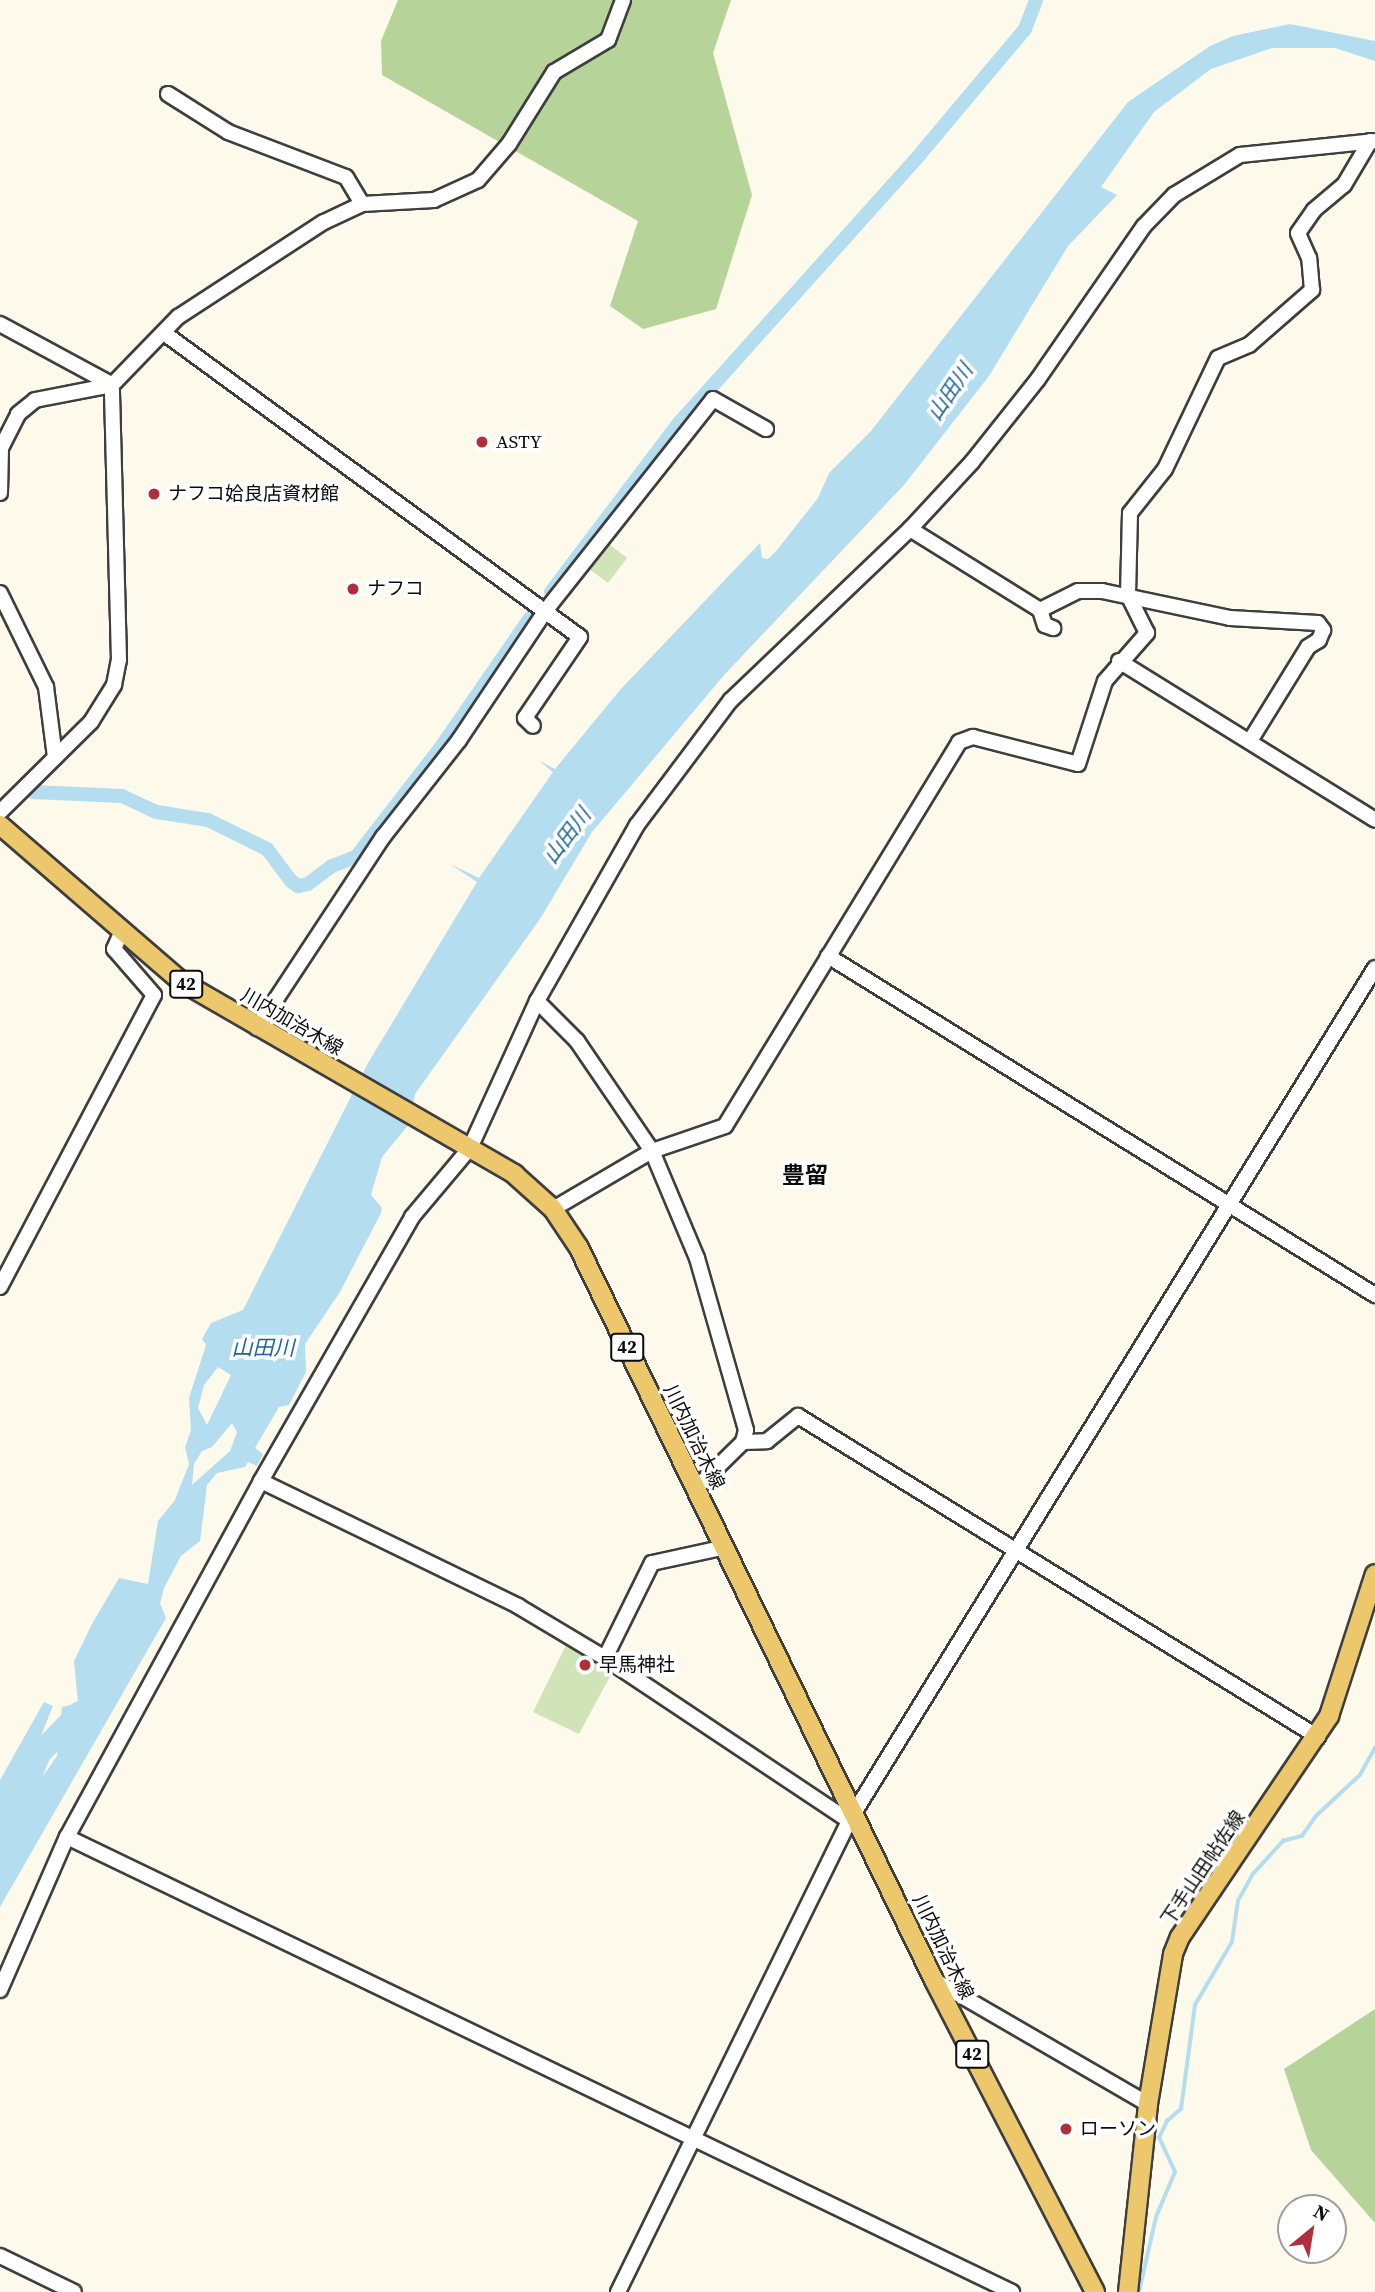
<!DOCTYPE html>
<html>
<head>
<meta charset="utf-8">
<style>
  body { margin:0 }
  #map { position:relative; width:1375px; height:2292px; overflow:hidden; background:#fdf9eb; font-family:"Source Serif 4","Noto Sans JP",serif }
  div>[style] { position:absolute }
  .green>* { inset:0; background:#d1e4b8 }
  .forest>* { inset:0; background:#b6d499 }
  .water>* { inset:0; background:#b4ddf0 }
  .stream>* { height:3.5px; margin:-1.75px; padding:0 1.75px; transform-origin:1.75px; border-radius:1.75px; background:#b4ddf0 }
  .canal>* { height:14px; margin:-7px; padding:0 7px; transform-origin:7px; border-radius:7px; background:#b4ddf0 }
  .river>* { height:23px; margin:-11.5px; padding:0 11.5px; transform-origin:11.5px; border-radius:11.5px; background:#b4ddf0 }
  .roads { filter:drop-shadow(2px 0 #3e3e3e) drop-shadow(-2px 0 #3e3e3e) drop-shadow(0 2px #3e3e3e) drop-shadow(0 -2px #3e3e3e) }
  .minor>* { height:14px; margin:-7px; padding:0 7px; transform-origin:7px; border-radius:7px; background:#fff }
  .major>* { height:18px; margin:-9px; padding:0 9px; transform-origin:9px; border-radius:9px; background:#edc76b }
  .dots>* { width:19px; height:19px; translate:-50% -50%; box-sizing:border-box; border:4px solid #fff; border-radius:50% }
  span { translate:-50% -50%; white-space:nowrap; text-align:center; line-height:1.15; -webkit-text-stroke:7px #fff; paint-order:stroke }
  .shield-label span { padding:2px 5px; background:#fff; border:2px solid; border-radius:5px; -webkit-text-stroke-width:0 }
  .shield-label { font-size:18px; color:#0b0b0b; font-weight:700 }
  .poi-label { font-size:19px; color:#0b0b0b }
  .left { translate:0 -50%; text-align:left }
  .street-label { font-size:19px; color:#0b0b0b }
  .water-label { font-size:21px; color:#206592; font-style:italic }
  .quarter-label { font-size:23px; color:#0b0b0b; font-weight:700 }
  .north { position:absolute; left:1277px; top:2194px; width:70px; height:70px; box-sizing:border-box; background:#fff; border:2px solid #9d9d9d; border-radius:50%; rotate:30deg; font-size:19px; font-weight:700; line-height:28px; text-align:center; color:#0b0b0b }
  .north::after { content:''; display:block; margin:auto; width:24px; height:32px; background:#af2f3b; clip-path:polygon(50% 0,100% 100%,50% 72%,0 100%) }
</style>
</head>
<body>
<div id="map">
  <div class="green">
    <div style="clip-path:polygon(609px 544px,627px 558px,608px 583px,589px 569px)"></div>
    <div style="clip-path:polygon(568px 1641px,614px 1669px,579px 1734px,533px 1712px)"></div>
  </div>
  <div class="forest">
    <div style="clip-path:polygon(398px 0,731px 0,713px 53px,752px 195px,716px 309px,643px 329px,610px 306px,638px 221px,382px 75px,381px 41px)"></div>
    <div style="clip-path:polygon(1375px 2009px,1375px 2223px,1311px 2150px,1284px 2069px)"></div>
  </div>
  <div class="water">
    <div style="clip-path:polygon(evenodd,1290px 24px,1375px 41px,1375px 61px,1335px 48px,1272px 48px,1211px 69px,1154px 112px,1101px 187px,1117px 195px,1068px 246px,989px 376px,904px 485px,725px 674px,592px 832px,540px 919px,415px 1094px,410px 1123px,382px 1157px,371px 1195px,382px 1208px,381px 1213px,340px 1292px,305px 1344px,306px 1372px,289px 1405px,279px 1407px,255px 1448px,263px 1454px,257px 1466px,248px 1462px,245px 1467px,217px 1473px,207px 1485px,200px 1541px,181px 1556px,164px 1588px,160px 1603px,166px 1618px,0 1907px,0 1780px,44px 1702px,53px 1706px,11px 1810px,12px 1820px,57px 1756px,62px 1707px,78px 1703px,74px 1661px,92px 1624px,119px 1578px,148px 1584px,158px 1521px,175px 1500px,189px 1464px,185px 1447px,191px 1430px,189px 1398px,206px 1345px,202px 1339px,211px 1323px,243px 1310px,368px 1063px,477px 882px,450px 864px,479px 878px,553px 772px,538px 760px,555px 769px,620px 690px,760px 543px,762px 558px,768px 559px,777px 550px,818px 498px,829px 473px,871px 431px,1128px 102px,1210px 46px,1233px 36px,1290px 24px,218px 1367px,231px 1375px,207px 1425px,198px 1408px,204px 1385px,218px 1367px,1290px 24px,232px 1423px,237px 1432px,230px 1451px,192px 1485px,194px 1464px,202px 1451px,212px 1447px,232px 1423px)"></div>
  </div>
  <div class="stream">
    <div style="left:1139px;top:2292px;width:77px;rotate:-77.2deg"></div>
    <div style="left:1156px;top:2217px;width:49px;rotate:-67.1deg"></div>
    <div style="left:1175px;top:2172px;width:38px;rotate:-115deg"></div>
    <div style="left:1159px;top:2138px;width:19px;rotate:-65deg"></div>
    <div style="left:1167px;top:2121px;width:18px;rotate:-41deg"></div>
    <div style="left:1181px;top:2109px;width:105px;rotate:-82.3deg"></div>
    <div style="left:1195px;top:2005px;width:73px;rotate:-59.6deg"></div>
    <div style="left:1232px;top:1942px;width:41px;rotate:-81.7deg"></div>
    <div style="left:1238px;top:1901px;width:31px;rotate:-61deg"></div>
    <div style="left:1253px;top:1874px;width:45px;rotate:-47.7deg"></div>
    <div style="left:1283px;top:1841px;width:20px;rotate:-15deg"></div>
    <div style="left:1302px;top:1836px;width:24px;rotate:-55deg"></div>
    <div style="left:1316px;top:1816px;width:60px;rotate:-43deg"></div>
    <div style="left:1360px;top:1775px;width:31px;rotate:-61deg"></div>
  </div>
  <div class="canal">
    <div style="left:551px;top:592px;width:212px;rotate:-52.9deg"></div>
    <div style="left:679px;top:423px;width:363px;rotate:-48.1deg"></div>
    <div style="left:921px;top:153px;width:162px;rotate:-50deg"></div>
    <div style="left:1025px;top:29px;width:31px;rotate:-69deg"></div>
    <div style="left:33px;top:792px;width:89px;rotate:2.6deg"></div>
    <div style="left:122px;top:796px;width:38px;rotate:25deg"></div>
    <div style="left:157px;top:812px;width:52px;rotate:8.9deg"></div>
    <div style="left:208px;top:820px;width:66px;rotate:26.2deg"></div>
    <div style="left:267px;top:849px;width:40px;rotate:53deg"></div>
    <div style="left:291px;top:881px;width:9px;rotate:36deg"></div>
    <div style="left:298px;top:886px;width:10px;rotate:-11deg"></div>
    <div style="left:308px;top:884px;width:30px;rotate:-37deg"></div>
    <div style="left:332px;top:866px;width:26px;rotate:-21deg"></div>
    <div style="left:356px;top:857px;width:139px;rotate:-52.3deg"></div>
    <div style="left:441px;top:747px;width:157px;rotate:-55.4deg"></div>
  </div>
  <div class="river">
    <div style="left:0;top:1849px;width:104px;rotate:-67.9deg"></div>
    <div style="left:39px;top:1753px;width:57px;rotate:-45.7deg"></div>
  </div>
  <div class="roads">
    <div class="minor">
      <div style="left:168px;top:94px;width:71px;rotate:32.3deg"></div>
      <div style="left:228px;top:132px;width:126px;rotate:20.9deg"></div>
      <div style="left:346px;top:177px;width:31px;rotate:59deg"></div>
      <div style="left:0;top:324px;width:126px;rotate:28.4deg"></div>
      <div style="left:164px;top:333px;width:515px;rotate:36.16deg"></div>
      <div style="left:580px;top:637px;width:98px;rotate:124.2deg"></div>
      <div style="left:525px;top:718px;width:11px;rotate:45deg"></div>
      <div style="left:0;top:493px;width:45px;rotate:-88.7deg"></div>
      <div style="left:1px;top:448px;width:38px;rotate:-63deg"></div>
      <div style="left:18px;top:414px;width:22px;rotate:-39deg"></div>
      <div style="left:35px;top:400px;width:78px;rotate:-11deg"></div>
      <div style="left:112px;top:385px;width:95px;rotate:-45.9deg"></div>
      <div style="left:178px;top:317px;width:174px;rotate:-33.1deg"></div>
      <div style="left:324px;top:222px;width:42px;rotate:-25.3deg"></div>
      <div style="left:362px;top:204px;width:72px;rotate:-3.2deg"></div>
      <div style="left:434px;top:200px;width:48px;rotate:-24.4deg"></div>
      <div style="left:478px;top:180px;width:48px;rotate:-49.3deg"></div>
      <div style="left:509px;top:144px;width:85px;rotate:-58deg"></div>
      <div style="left:554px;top:72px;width:63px;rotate:-30.7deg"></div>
      <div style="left:608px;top:40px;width:43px;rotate:-69.4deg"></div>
      <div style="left:910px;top:529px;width:153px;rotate:31.9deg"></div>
      <div style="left:1040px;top:610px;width:42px;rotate:-26.6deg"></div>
      <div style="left:1078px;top:591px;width:24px"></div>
      <div style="left:1102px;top:591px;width:131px;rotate:11.9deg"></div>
      <div style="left:1230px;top:618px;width:88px;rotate:3.3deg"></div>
      <div style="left:1318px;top:623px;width:9px;rotate:54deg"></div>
      <div style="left:1323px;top:630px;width:11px;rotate:112deg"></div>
      <div style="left:1319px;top:640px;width:13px;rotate:148deg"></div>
      <div style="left:1308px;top:647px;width:110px;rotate:121.7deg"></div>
      <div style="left:0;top:593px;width:105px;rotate:63.9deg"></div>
      <div style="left:46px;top:687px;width:71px;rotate:82.7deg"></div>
      <div style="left:1040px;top:610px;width:16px;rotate:72deg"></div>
      <div style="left:1045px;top:625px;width:9px;rotate:21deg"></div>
      <div style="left:1119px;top:661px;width:301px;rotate:31.8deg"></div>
      <div style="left:0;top:812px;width:128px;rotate:-44.7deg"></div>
      <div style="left:91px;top:722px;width:44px;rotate:-58.1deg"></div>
      <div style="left:114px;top:685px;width:25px;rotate:-79deg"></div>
      <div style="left:119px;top:660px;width:275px;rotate:-91.5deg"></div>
      <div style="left:828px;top:956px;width:644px;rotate:31.79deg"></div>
      <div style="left:537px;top:1001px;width:57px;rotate:45deg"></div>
      <div style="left:577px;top:1041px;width:133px;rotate:55.7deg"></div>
      <div style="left:652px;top:1151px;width:116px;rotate:67.2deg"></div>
      <div style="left:697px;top:1258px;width:179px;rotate:74.1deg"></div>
      <div style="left:746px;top:1430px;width:12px;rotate:104deg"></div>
      <div style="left:743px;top:1442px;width:67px;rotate:135.6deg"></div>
      <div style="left:257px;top:1028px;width:229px;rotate:-56.6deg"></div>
      <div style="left:383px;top:837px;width:123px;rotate:-51.9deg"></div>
      <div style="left:459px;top:740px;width:156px;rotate:-56.2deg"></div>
      <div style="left:546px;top:610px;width:269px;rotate:-51.6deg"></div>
      <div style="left:713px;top:399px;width:61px;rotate:29.5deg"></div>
      <div style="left:553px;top:1209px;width:115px;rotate:-30.4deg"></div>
      <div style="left:652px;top:1151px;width:77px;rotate:-18.9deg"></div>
      <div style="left:725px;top:1126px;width:450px;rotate:-58.6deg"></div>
      <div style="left:959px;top:742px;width:15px;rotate:-20deg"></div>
      <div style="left:973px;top:737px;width:108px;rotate:14.4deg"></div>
      <div style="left:1078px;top:764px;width:87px;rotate:-72deg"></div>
      <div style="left:1105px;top:681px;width:64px;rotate:-48.8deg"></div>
      <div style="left:1147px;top:633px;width:42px;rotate:-116.6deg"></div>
      <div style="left:1128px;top:595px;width:82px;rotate:-88.6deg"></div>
      <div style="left:1130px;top:513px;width:56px;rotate:-51.5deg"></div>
      <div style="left:1165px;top:469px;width:123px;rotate:-64.5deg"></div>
      <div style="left:1218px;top:358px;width:34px;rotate:-23deg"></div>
      <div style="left:1249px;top:345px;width:84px;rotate:-41.1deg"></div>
      <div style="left:1312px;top:290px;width:32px;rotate:-95deg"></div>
      <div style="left:1309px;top:258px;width:27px;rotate:-114deg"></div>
      <div style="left:1298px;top:233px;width:28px;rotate:-55deg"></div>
      <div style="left:1314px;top:210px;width:39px;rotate:-40deg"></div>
      <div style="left:1344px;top:185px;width:51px;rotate:-59.4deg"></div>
      <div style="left:0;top:1287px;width:330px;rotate:-62.2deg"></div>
      <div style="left:154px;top:995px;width:61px;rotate:-131deg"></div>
      <div style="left:114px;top:949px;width:17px;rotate:-66deg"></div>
      <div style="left:743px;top:1442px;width:24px;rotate:-2deg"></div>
      <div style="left:767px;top:1441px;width:40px;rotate:-39deg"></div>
      <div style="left:798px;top:1416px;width:611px;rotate:31.69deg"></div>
      <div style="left:261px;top:1481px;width:286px;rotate:25.9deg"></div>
      <div style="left:518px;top:1606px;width:101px;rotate:30.9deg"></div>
      <div style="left:605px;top:1658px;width:293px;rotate:33.7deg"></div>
      <div style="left:605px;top:1658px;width:106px;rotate:-63.7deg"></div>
      <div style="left:652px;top:1563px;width:76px;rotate:-12.2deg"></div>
      <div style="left:67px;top:1837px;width:1049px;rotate:25.71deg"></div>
      <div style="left:934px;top:1980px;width:247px;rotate:30.1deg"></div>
      <div style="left:0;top:1990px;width:167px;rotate:-66.4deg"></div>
      <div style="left:67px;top:1837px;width:405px;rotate:-61.4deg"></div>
      <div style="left:261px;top:1481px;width:304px;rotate:-60.2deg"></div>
      <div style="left:412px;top:1217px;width:90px;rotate:-50deg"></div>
      <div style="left:470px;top:1148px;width:162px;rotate:-65.5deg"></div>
      <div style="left:537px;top:1001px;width:202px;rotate:-60.4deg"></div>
      <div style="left:637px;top:825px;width:156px;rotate:-53.1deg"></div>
      <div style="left:731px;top:700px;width:248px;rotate:-43.7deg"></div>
      <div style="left:910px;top:529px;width:91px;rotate:-47.2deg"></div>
      <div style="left:972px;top:462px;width:106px;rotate:-51.5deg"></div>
      <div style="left:1038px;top:379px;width:186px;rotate:-55.3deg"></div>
      <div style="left:1144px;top:226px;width:43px;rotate:-45.9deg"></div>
      <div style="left:1174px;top:195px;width:77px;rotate:-31.2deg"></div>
      <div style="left:1240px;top:155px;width:136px;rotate:-5.9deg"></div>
      <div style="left:0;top:2256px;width:82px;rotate:25.9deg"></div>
      <div style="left:618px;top:2292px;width:525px;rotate:-63.87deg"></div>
      <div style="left:849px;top:1821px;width:1002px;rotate:-58.34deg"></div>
    </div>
    <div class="major">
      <div style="left:0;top:825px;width:240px;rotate:40.8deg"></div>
      <div style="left:182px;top:982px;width:384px;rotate:30deg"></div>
      <div style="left:514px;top:1174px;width:52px;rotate:41.9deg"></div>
      <div style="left:553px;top:1209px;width:47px;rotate:56.3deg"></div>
      <div style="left:579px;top:1248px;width:814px;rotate:64.13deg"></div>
      <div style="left:934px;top:1980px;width:351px;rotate:62.7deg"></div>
      <div style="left:1128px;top:2292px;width:189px;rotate:-83.9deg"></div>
      <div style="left:1148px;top:2104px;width:152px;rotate:-80.5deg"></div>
      <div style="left:1173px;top:1954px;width:18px;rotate:-68deg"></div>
      <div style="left:1180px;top:1937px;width:267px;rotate:-56deg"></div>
      <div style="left:1329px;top:1716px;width:149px;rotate:-72.1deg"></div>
    </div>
  </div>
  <div class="dots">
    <div style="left:482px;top:442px;background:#af2f3b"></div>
    <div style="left:154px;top:494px;background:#af2f3b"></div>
    <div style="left:353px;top:589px;background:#af2f3b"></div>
    <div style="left:585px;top:1665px;background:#af2f3b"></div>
    <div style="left:1066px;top:2129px;background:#af2f3b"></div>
  </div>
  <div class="shield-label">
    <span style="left:186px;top:984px">42</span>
    <span style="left:627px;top:1347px">42</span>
    <span style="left:972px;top:2054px">42</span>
  </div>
  <div class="poi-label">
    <span class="left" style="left:496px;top:442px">ASTY</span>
    <span class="left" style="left:168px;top:494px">ナフコ姶良店資材館</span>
    <span class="left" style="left:367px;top:589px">ナフコ</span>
    <span class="left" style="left:599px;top:1665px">早馬神社</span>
    <span class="left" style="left:1080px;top:2129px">ローソン</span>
  </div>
  <div class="street-label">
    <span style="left:292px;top:1022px;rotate:30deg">川内加治木線</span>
    <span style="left:694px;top:1437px;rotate:64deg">川内加治木線</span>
    <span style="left:1203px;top:1868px;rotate:-56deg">下手山田帖佐線</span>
    <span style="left:943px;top:1947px;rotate:64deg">川内加治木線</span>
  </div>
  <div class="water-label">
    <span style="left:950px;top:392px;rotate:-56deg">山田川</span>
    <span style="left:567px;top:836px;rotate:-53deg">山田川</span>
    <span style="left:263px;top:1348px">山田川</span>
  </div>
  <div class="quarter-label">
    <span style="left:805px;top:1175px">豊留</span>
  </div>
  <div class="north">N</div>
</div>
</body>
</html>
